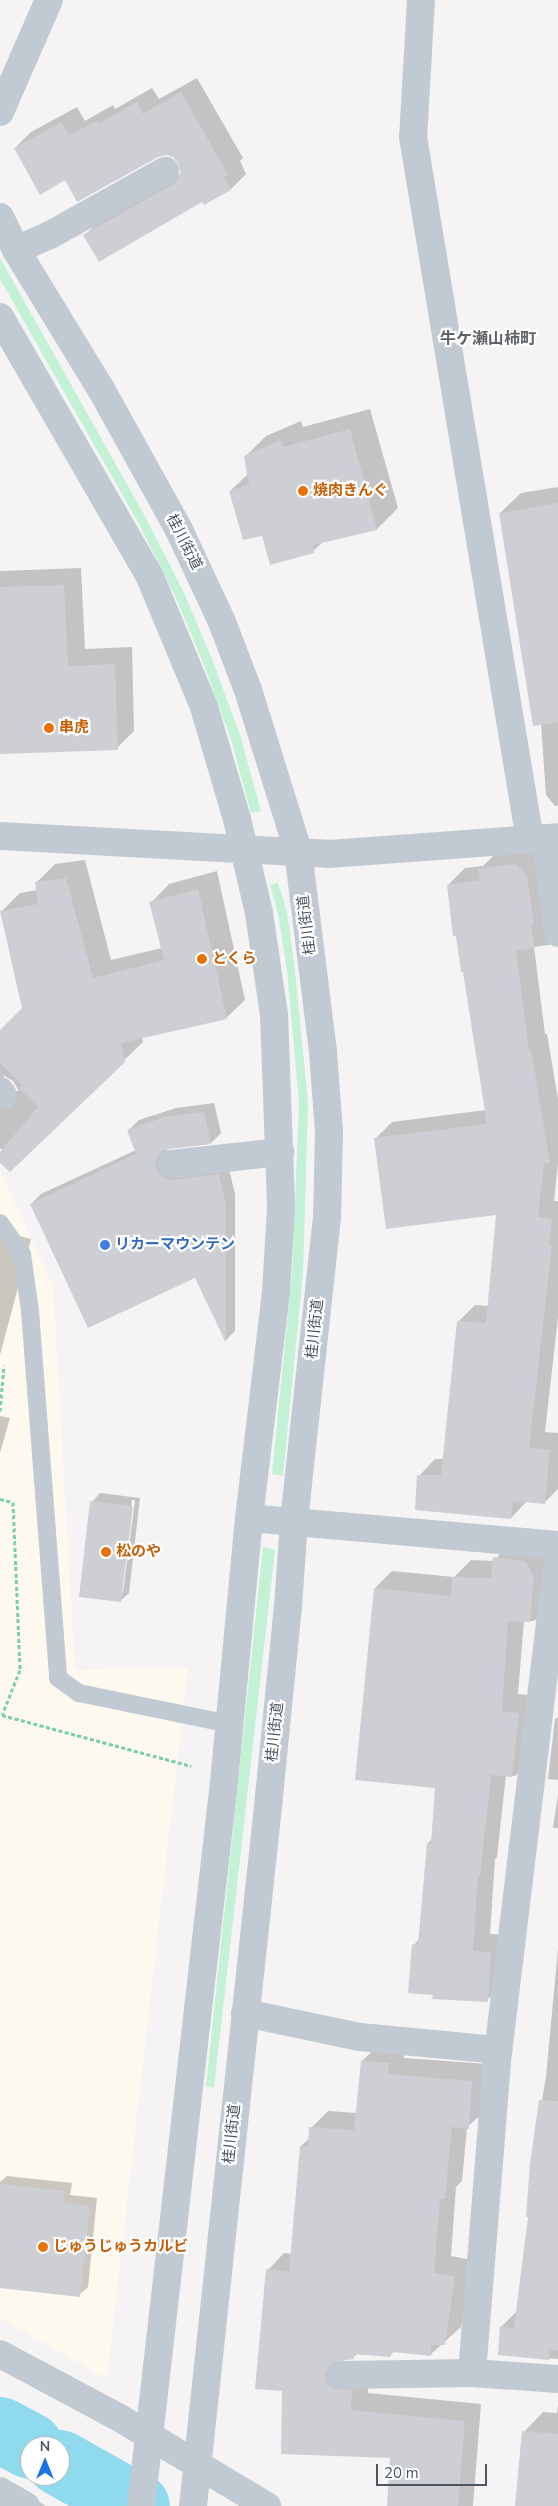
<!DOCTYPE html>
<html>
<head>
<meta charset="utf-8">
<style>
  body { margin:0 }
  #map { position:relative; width:558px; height:2506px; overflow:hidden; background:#f5f3f3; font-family:"Nunito Sans","Noto Sans JP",sans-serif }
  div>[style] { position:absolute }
  .commercial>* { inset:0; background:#fdf9ef }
  .green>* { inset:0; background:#c3f1d5 }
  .shadow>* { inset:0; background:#0003 }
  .river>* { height:66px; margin:-33px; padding:0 33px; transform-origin:33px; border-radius:33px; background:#90daee }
  .building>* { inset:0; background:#cdcfd5 }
  .path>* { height:3px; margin-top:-1.5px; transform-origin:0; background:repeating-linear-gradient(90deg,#7ad0a6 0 4px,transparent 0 6.5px) }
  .service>* { height:18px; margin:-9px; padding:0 9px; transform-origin:9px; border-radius:9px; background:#c1cad2 }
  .minor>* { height:28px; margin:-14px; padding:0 14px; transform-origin:14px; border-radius:14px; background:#c1cad2 }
  .tertiary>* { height:28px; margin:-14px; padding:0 14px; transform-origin:14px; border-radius:14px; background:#c1cad2 }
  .dots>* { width:14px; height:14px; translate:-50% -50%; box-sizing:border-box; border:2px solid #fff; border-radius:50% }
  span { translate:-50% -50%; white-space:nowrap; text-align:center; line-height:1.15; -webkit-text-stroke:4.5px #fff; paint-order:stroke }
  .food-label { font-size:15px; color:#c56008; font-weight:700 }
  .left { translate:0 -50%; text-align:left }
  .street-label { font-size:15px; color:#4a5661 }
  .shop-label { font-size:15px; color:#366cbe; font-weight:700 }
  .neighbourhood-label { font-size:16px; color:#5f6368; font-weight:700 }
  .north { position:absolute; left:20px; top:2436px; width:50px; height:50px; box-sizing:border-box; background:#fff; border:1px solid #b7bbc0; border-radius:50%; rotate:0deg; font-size:14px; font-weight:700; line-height:20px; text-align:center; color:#4a5661 }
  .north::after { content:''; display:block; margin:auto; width:18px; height:22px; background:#1a73e8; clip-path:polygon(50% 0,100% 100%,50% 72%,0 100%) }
  .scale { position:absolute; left:376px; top:2464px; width:111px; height:22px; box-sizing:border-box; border:2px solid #4a5661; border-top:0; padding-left:6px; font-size:15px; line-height:18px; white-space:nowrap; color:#4a5661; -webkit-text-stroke:4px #fff; paint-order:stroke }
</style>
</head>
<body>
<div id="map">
  <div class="commercial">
    <div style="clip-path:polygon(0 1172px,53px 1285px,75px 1670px,188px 1668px,107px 2379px,0 2318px)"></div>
  </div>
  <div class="green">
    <div style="clip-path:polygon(0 258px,147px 520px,185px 595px,212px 659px,240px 735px,261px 811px,251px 813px,231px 739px,202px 660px,176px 598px,139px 524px,0 279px)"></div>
    <div style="clip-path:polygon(278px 883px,287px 912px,295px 970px,308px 1103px,303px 1274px,283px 1476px,272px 1474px,292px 1274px,299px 1103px,287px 970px,278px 913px,270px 885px)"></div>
    <div style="clip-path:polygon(263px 1547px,275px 1550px,214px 2088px,206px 2086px)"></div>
  </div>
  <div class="shadow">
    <div style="clip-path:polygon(197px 78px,243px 158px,240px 161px,246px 174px,231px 189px,84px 236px,100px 220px,181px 174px,179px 162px,173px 156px,166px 154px,66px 178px,15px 148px,31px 132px,77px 107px,85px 121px,113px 105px,115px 109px,152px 88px,159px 99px)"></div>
    <div style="clip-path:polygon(370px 409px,398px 508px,377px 529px,324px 541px,313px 551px,263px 534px,230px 491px,248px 474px,245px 457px,266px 436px,301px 421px,303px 427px)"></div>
    <div style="clip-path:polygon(558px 487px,558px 805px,555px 806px,546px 795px,541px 723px,500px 513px,521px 493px)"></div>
    <div style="clip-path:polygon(81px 568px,85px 649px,132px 647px,134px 731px,117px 748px,0 752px,0 571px)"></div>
    <div style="clip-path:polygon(532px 848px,558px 936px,549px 945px,534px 947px,545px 1034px,547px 1034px,558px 1099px,558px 1163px,554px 1201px,558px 1201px,558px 1317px,545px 1432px,558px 1433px,558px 1489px,544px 1503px,527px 1501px,511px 1518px,419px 1476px,435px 1459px,444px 1459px,458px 1322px,475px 1305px,489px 1306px,497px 1214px,375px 1139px,392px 1122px,486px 1110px,464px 970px,448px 885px,465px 868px,483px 866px,496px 853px)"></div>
    <div style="clip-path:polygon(evenodd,85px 860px,111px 960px,162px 948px,151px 903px,169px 884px,217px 871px,245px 1000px,226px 1018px,142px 1037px,143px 1042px,18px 1163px,0 1148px,0 1032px,24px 1008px,2px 911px,20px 893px,37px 890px,36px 883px,55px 864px,85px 860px,3px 1075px,13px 1081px,19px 1091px,15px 1091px,6px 1081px,3px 1075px)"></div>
    <div style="clip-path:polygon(214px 1103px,221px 1133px,211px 1143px,168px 1147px,165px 1155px,228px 1165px,235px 1194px,235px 1331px,226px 1340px,196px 1276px,31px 1204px,41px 1194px,136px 1150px,129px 1130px,139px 1120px,176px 1108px)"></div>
    <div style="clip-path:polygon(0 1231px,31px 1239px,0 1355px)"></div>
    <div style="clip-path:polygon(0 1416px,10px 1418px,0 1453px)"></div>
    <div style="clip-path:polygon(evenodd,100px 1493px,140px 1498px,129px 1593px,120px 1601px,92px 1502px,100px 1493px,132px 1500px,135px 1500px,123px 1593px,121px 1593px,132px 1500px)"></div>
    <div style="clip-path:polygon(511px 1540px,542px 1544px,551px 1604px,534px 1621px,524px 1621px,518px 1694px,536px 1696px,532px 1759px,515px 1776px,506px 1775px,497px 1857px,495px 1859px,490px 1934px,508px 1935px,505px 1983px,487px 2000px,434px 1994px,414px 1945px,419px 1939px,428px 1843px,432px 1839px,437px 1787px,375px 1588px,392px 1571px,454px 1577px,471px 1560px,494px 1561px)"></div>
    <div style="clip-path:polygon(558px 1717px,558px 1780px,548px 1779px,555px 1719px)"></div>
    <div style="clip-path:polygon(558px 1794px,558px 1828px,553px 1828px)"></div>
    <div style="clip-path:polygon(558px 1948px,558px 2359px,499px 2354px,501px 2327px,517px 2311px,529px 2216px,531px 2164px,546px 2077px)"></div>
    <div style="clip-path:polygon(379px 2045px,405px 2047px,404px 2058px,488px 2064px,485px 2111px,467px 2127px,462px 2181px,456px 2187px,451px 2256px,472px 2260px,461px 2327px,430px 2355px,394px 2351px,390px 2356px,357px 2354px,353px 2358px,342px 2359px,344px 2366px,368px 2374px,368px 2393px,481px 2404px,473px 2506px,388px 2506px,392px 2457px,284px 2390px,268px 2270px,284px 2253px,292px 2254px,301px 2146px,310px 2138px,311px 2128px,328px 2111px,357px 2113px,362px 2061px)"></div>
    <div style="clip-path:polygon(7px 2176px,72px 2183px,70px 2195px,97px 2198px,88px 2287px,79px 2295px,0 2287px,0 2182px)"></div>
    <div style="clip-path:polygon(558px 2404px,558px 2506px,516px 2506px,524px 2432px,543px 2412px,557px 2413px)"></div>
    <div style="clip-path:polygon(14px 2486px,46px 2506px,0 2506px)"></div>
  </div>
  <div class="river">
    <div style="left:0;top:2430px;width:34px;rotate:28deg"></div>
    <div style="left:60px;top:2463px;width:88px;rotate:29.2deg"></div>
  </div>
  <div class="building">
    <div style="clip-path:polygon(181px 92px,228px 175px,224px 177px,231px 190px,204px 205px,202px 202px,99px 262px,83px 235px,173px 184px,178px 179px,181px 172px,178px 163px,173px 157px,166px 155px,158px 157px,77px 202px,65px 180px,40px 195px,14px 148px,62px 122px,69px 135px,98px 120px,100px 123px,137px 102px,143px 114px)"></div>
    <div style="clip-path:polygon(350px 429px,377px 530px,313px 545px,314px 553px,270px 565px,262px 536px,243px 540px,229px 491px,249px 485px,244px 456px,281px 440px,283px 447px)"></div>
    <div style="clip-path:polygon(558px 503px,558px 722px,533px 726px,499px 513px)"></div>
    <div style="clip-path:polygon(64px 585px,68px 666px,115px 664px,118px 750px,0 754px,0 587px)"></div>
    <div style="clip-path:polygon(515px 864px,527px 875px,534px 925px,531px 926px,535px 948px,516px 951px,529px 1050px,531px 1050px,550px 1163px,544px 1163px,538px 1217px,552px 1219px,549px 1245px,552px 1246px,529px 1448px,550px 1450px,545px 1504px,513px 1501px,511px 1519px,415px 1510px,417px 1475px,441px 1475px,457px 1321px,486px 1323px,496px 1215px,386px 1229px,374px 1138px,487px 1124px,463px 972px,461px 972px,456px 936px,453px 936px,447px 885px,480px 880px,478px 869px)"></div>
    <div style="clip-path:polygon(66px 878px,93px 978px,164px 960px,149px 902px,198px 889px,227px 1019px,121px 1043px,125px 1062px,10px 1172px,0 1163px,0 1152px,38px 1107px,19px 1088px,22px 1085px,0 1063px,0 1030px,22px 1008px,0 911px,38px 904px,35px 882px)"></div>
    <div style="clip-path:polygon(204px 1112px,211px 1144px,169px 1149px,161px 1152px,157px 1157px,155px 1165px,159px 1174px,164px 1178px,172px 1180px,219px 1174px,226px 1205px,226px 1343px,195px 1278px,88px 1328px,30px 1204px,136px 1154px,127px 1130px,165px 1117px)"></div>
    <div style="clip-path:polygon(90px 1501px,133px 1506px,121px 1602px,79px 1597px)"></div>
    <div style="clip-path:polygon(493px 1557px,525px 1561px,534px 1577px,530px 1622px,508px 1621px,502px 1711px,519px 1713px,516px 1743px,512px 1777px,491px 1775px,480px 1876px,478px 1875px,473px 1951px,491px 1952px,488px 2002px,432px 1999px,433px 1995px,408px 1993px,412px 1944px,418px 1945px,427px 1843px,431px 1843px,435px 1788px,355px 1780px,374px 1588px,451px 1596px,452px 1577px,491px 1578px)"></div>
    <div style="clip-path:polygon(361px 2061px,389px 2063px,388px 2074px,472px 2081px,469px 2129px,452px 2127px,445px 2199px,440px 2199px,434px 2273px,455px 2276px,445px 2345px,431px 2345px,431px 2356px,392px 2352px,390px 2357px,354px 2354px,354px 2359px,333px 2362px,328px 2367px,325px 2375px,327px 2383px,333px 2388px,352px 2390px,351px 2410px,465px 2421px,458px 2506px,387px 2506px,390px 2458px,281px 2454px,282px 2391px,255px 2389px,266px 2269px,289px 2272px,300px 2146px,308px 2147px,309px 2127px,354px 2130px)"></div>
    <div style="clip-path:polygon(539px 2100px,558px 2101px,558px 2351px,550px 2350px,549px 2360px,498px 2355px,500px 2326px,514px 2328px,528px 2217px,526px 2217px,530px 2164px)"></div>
    <div style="clip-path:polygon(0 2184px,64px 2191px,63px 2203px,90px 2206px,80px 2297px,0 2288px)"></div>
    <div style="clip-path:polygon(522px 2431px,558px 2434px,558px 2506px,515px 2506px)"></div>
  </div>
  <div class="path">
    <div style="left:0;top:1411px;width:46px;rotate:-85deg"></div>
    <div style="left:0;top:1499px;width:13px;rotate:13deg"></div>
    <div style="left:13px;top:1502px;width:168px;rotate:87.6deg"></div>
    <div style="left:20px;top:1670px;width:48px;rotate:111.8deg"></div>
    <div style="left:2px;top:1715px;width:196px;rotate:15.1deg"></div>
  </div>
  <div class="service">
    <div style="left:0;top:1223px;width:38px;rotate:55deg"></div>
    <div style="left:22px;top:1254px;width:58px;rotate:82deg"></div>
    <div style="left:30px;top:1311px;width:368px;rotate:85.6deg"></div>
    <div style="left:58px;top:1678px;width:26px;rotate:36deg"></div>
    <div style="left:79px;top:1693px;width:154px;rotate:11.6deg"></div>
  </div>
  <div class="minor">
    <div style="left:421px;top:0;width:137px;rotate:93.3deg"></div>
    <div style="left:413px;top:137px;width:713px;rotate:80.55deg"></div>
    <div style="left:0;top:112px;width:122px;rotate:-66.4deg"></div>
    <div style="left:16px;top:250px;width:37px;rotate:-24deg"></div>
    <div style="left:50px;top:235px;width:132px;rotate:-29.1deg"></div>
    <div style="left:0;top:836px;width:329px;rotate:3.1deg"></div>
    <div style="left:329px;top:854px;width:230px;rotate:-4.2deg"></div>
    <div style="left:545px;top:838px;width:96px;rotate:82.2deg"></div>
    <div style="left:0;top:1091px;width:5px;rotate:53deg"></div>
    <div style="left:171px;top:1164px;width:110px;rotate:-6.3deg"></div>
    <div style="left:249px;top:1518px;width:310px;rotate:5deg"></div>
    <div style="left:558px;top:1557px;width:497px;rotate:96.9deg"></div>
    <div style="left:498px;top:2050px;width:324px;rotate:94.6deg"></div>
    <div style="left:472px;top:2373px;width:86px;rotate:4deg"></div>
    <div style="left:245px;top:2013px;width:117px;rotate:11.8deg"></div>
    <div style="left:360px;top:2037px;width:139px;rotate:5.4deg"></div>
    <div style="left:0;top:2354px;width:134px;rotate:28.1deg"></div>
    <div style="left:118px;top:2417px;width:174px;rotate:30.9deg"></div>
    <div style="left:341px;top:2375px;width:131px;rotate:-0.9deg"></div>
    <div style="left:0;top:2491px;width:30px;rotate:30deg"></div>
  </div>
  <div class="tertiary">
    <div style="left:0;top:217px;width:37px;rotate:64deg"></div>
    <div style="left:16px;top:250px;width:163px;rotate:58.6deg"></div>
    <div style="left:101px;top:389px;width:161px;rotate:61deg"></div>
    <div style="left:179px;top:530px;width:102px;rotate:64.9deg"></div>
    <div style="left:222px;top:622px;width:73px;rotate:69.1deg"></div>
    <div style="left:248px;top:690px;width:169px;rotate:72.7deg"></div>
    <div style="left:298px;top:851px;width:203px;rotate:82.9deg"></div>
    <div style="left:323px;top:1052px;width:80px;rotate:85.7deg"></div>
    <div style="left:329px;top:1132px;width:85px;rotate:91.3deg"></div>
    <div style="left:327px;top:1217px;width:306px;rotate:96.2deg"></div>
    <div style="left:294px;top:1521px;width:85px;rotate:94deg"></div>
    <div style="left:288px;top:1606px;width:192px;rotate:95.7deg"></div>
    <div style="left:269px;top:1797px;width:713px;rotate:96.12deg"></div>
    <div style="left:0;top:317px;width:300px;rotate:60deg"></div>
    <div style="left:150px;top:577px;width:141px;rotate:67.4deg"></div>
    <div style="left:204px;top:707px;width:117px;rotate:73.6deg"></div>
    <div style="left:237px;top:819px;width:97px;rotate:76.8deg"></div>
    <div style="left:259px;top:913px;width:102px;rotate:81.6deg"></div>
    <div style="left:274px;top:1014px;width:194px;rotate:87.9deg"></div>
    <div style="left:281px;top:1208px;width:84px;rotate:93.4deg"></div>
    <div style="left:276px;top:1292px;width:228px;rotate:96.8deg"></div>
    <div style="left:249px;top:1518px;width:274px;rotate:95.4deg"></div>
    <div style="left:223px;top:1791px;width:720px;rotate:96.54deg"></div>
  </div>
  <div class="dots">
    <div style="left:303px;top:491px;background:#e8710a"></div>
    <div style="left:49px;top:728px;background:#e8710a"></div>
    <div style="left:202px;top:959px;background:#e8710a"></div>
    <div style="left:105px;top:1245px;background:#3f7fe0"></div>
    <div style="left:106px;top:1552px;background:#e8710a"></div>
    <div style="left:43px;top:2247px;background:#e8710a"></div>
  </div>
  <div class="food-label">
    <span class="left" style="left:313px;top:491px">焼肉きんぐ</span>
    <span class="left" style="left:59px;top:728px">串虎</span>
    <span class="left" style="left:212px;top:959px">とくら</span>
    <span class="left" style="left:116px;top:1552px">松のや</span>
    <span class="left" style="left:53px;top:2247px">じゅうじゅうカルビ</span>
  </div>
  <div class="street-label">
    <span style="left:184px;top:542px;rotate:63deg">桂川街道</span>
    <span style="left:307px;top:925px;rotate:-97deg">桂川街道</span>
    <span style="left:315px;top:1329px;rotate:-84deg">桂川街道</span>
    <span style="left:275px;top:1732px;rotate:-84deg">桂川街道</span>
    <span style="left:232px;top:2134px;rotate:-84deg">桂川街道</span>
  </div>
  <div class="shop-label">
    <span class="left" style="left:115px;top:1245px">リカーマウンテン</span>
  </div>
  <div class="neighbourhood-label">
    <span style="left:488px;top:339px">牛ケ瀬山柿町</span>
  </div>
  <div class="north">N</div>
  <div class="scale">20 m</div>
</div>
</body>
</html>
